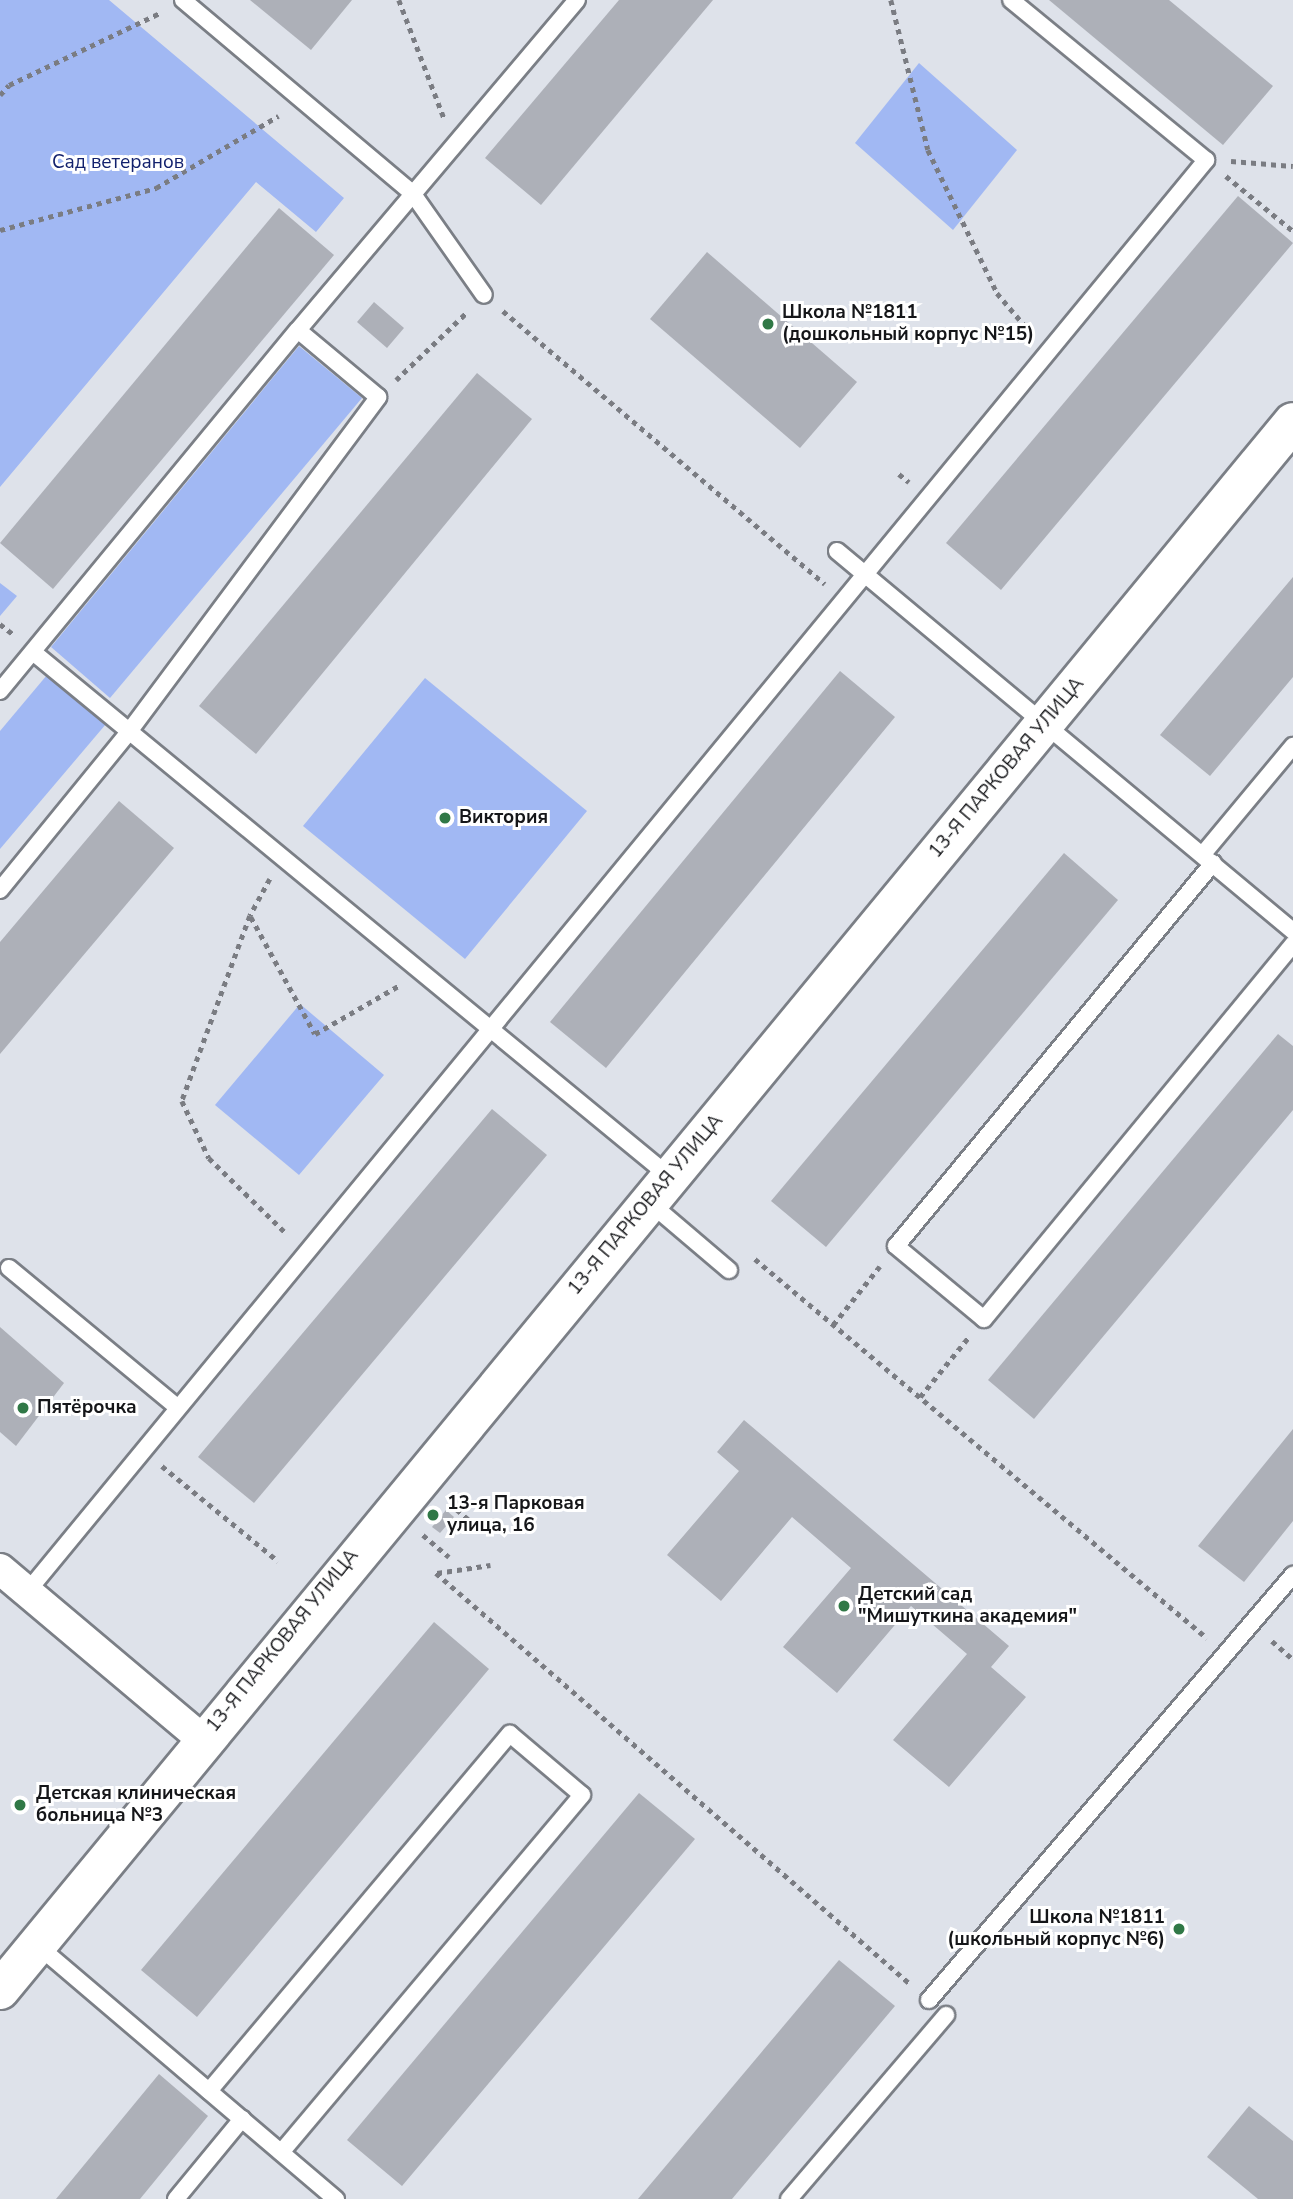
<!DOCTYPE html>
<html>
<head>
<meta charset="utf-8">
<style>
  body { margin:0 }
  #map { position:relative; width:1293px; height:2199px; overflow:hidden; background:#dee2ea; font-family:"Nunito Sans",sans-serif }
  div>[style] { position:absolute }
  .green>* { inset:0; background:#a1b8f3 }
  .building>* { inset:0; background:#adb0b8 }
  .path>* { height:4.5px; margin-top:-2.25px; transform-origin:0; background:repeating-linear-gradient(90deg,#7a7c82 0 5px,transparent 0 10px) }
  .roads { filter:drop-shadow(2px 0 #7b7f86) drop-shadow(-2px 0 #7b7f86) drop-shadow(0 2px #7b7f86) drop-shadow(0 -2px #7b7f86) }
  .lane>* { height:16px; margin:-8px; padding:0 8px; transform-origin:8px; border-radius:8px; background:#fff }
  .street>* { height:30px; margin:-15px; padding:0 15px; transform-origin:15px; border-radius:15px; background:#fff }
  .secondary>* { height:38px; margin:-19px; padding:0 19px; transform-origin:19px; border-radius:19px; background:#fff }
  .dots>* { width:19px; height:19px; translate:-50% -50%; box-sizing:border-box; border:4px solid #fff; border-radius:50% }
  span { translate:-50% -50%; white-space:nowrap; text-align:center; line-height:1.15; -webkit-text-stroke:6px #fff; paint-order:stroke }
  .park-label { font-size:19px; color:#12216d }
  .poi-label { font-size:19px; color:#151619; font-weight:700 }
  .left { translate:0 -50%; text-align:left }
  .right { translate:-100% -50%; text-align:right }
  .street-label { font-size:19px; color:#151619 }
</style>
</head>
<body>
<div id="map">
  <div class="green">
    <div style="clip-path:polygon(0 0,109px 0,344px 198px,316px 232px,256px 182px,0 487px)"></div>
    <div style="clip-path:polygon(919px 63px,1017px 150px,953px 230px,855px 143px)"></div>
    <div style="clip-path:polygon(299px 346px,362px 398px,110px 698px,51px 647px)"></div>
    <div style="clip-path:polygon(0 583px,17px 596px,0 616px)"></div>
    <div style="clip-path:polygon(47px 675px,106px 724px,0 849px,0 731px)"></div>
    <div style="clip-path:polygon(425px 678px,587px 811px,465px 959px,303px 826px)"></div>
    <div style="clip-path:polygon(300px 1004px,384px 1075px,299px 1175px,215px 1105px)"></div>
  </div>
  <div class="building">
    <div style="clip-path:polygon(250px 0,352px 0,311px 50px)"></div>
    <div style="clip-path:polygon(619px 0,713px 0,541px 205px,485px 158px)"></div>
    <div style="clip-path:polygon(1049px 0,1169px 0,1273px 86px,1223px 145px)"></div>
    <div style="clip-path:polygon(1238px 196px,1293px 243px,1001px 590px,946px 543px)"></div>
    <div style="clip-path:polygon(279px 208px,334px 255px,53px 589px,0 543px)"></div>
    <div style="clip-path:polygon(707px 252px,857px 382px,800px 448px,650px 319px)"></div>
    <div style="clip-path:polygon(374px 302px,404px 328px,387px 348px,357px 322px)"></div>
    <div style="clip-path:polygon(477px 373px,532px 419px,256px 754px,199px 706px)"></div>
    <div style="clip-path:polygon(1293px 577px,1293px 677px,1210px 776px,1160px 735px)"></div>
    <div style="clip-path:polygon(840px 671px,895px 717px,606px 1068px,550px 1022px)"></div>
    <div style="clip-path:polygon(119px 801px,174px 848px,0 1054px,0 942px)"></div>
    <div style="clip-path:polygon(1064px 853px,1118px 900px,826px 1247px,771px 1201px)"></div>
    <div style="clip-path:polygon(1278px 1034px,1293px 1046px,1293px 1110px,1034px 1419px,988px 1380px)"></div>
    <div style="clip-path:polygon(492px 1109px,547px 1155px,254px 1503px,198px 1457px)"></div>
    <div style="clip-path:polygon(0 1327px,64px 1383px,16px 1446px,0 1432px)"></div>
    <div style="clip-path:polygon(744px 1420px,1009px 1646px,991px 1667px,1026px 1697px,949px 1787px,893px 1740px,967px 1654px,911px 1606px,837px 1693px,783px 1647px,851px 1568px,792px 1517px,721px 1601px,667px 1555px,739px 1471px,717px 1452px)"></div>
    <div style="clip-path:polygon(1293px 1429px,1293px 1521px,1244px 1582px,1198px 1546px)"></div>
    <div style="clip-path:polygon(446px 1510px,454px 1517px,440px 1533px,432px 1527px)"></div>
    <div style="clip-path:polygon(434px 1622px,489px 1669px,197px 2017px,141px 1970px)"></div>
    <div style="clip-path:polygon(639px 1793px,695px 1839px,402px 2186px,347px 2140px)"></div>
    <div style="clip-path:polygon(839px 1960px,895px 2006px,732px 2199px,638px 2199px)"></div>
    <div style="clip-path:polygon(159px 2074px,208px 2116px,140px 2199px,56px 2199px)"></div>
    <div style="clip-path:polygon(1249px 2106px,1293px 2141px,1293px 2199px,1258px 2199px,1207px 2157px)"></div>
  </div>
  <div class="path">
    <div style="left:399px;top:0;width:126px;rotate:69.1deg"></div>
    <div style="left:891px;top:0;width:154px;rotate:76.1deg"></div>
    <div style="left:928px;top:150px;width:159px;rotate:64.2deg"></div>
    <div style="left:997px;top:293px;width:52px;rotate:49.6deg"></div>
    <div style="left:0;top:95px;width:13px;rotate:-48deg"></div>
    <div style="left:9px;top:85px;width:167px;rotate:-25.5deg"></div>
    <div style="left:1231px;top:161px;width:62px;rotate:4.6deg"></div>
    <div style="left:1226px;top:176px;width:87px;rotate:39.4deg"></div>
    <div style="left:0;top:230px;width:162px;rotate:-15.1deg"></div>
    <div style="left:156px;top:188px;width:142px;rotate:-30.5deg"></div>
    <div style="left:503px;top:311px;width:422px;rotate:40.3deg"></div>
    <div style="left:396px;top:380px;width:97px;rotate:-43.7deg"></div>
    <div style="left:899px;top:474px;width:13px;rotate:39deg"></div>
    <div style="left:0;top:624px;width:18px;rotate:38deg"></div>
    <div style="left:270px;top:879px;width:42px;rotate:118.4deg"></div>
    <div style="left:250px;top:916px;width:197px;rotate:110.2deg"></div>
    <div style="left:182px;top:1101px;width:63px;rotate:64.7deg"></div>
    <div style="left:209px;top:1158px;width:109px;rotate:44.3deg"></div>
    <div style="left:251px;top:917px;width:133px;rotate:61.3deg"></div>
    <div style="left:315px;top:1034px;width:96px;rotate:-30deg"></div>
    <div style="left:755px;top:1259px;width:590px;rotate:39.98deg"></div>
    <div style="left:833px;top:1325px;width:75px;rotate:-51.5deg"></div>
    <div style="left:920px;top:1397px;width:76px;rotate:-50.9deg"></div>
    <div style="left:162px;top:1466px;width:150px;rotate:39.3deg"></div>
    <div style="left:449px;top:1503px;width:34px;rotate:40deg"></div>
    <div style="left:423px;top:1535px;width:34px;rotate:40deg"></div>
    <div style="left:436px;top:1573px;width:626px;rotate:40.92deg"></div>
    <div style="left:437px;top:1573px;width:54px;rotate:-8.6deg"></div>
    <div style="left:1272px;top:1641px;width:28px;rotate:41deg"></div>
  </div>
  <div class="roads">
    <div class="lane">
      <div style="left:183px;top:0;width:301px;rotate:40.1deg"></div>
      <div style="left:413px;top:194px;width:254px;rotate:-49.8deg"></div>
      <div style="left:837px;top:551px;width:594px;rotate:39.81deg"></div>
      <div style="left:33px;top:652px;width:825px;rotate:39.49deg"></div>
      <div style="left:0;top:691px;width:468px;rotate:-50.5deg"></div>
      <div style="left:1203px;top:854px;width:141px;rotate:-50.2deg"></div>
      <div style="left:1213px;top:863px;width:497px;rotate:129.6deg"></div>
      <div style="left:896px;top:1246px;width:114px;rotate:39.7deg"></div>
      <div style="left:984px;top:1319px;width:486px;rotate:-50.5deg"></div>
      <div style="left:0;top:890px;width:203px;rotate:-50.8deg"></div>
      <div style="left:128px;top:733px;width:419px;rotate:-53.3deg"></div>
      <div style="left:378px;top:397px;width:104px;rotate:-140.1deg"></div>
      <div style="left:298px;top:330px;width:178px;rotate:-49.8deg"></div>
      <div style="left:413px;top:194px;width:123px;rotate:54.9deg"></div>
      <div style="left:649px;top:1202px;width:105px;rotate:40.4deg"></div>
      <div style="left:9px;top:1268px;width:219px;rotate:39.6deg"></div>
      <div style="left:27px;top:1592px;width:1855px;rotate:-50.53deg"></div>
      <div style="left:1206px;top:160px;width:252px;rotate:-140.6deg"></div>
      <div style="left:36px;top:1944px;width:394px;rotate:40.4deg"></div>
      <div style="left:929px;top:2000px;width:560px;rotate:-49.42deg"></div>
      <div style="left:209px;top:2091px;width:467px;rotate:-49.9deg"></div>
      <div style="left:510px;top:1734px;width:94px;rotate:40.3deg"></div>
      <div style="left:582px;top:1795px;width:467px;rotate:130.1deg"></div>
      <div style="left:176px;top:2199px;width:104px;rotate:-50.5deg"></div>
      <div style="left:789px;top:2199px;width:242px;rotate:-49.5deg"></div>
    </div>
    <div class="street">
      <div style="left:0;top:1569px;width:264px;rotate:40.1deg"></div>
    </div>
    <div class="secondary">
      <div style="left:0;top:1990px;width:2032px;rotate:-50.49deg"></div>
    </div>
  </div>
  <div class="dots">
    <div style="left:768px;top:324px;background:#307846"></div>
    <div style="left:445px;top:818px;background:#307846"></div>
    <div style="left:23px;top:1408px;background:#307846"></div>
    <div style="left:433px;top:1515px;background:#307846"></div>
    <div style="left:844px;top:1606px;background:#307846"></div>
    <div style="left:20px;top:1805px;background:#307846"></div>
    <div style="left:1179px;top:1929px;background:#307846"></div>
  </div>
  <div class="park-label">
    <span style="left:118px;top:163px">Сад ветеранов</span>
  </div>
  <div class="poi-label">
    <span class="left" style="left:782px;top:324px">Школа №1811<br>(дошкольный корпус №15)</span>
    <span class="left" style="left:459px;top:818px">Виктория</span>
    <span class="left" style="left:37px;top:1408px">Пятёрочка</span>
    <span class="left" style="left:447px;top:1515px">13-я Парковая<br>улица, 16</span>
    <span class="left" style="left:858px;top:1606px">Детский сад<br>"Мишуткина академия"</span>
    <span class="left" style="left:36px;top:1805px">Детская клиническая<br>больница №3</span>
    <span class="right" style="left:1165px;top:1929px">Школа №1811<br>(школьный корпус №6)</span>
  </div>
  <div class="street-label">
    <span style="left:1007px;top:768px;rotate:-50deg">13-Я ПАРКОВАЯ УЛИЦА</span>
    <span style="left:646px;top:1205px;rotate:-50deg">13-Я ПАРКОВАЯ УЛИЦА</span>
    <span style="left:283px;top:1641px;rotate:-51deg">13-Я ПАРКОВАЯ УЛИЦА</span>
  </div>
</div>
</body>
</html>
